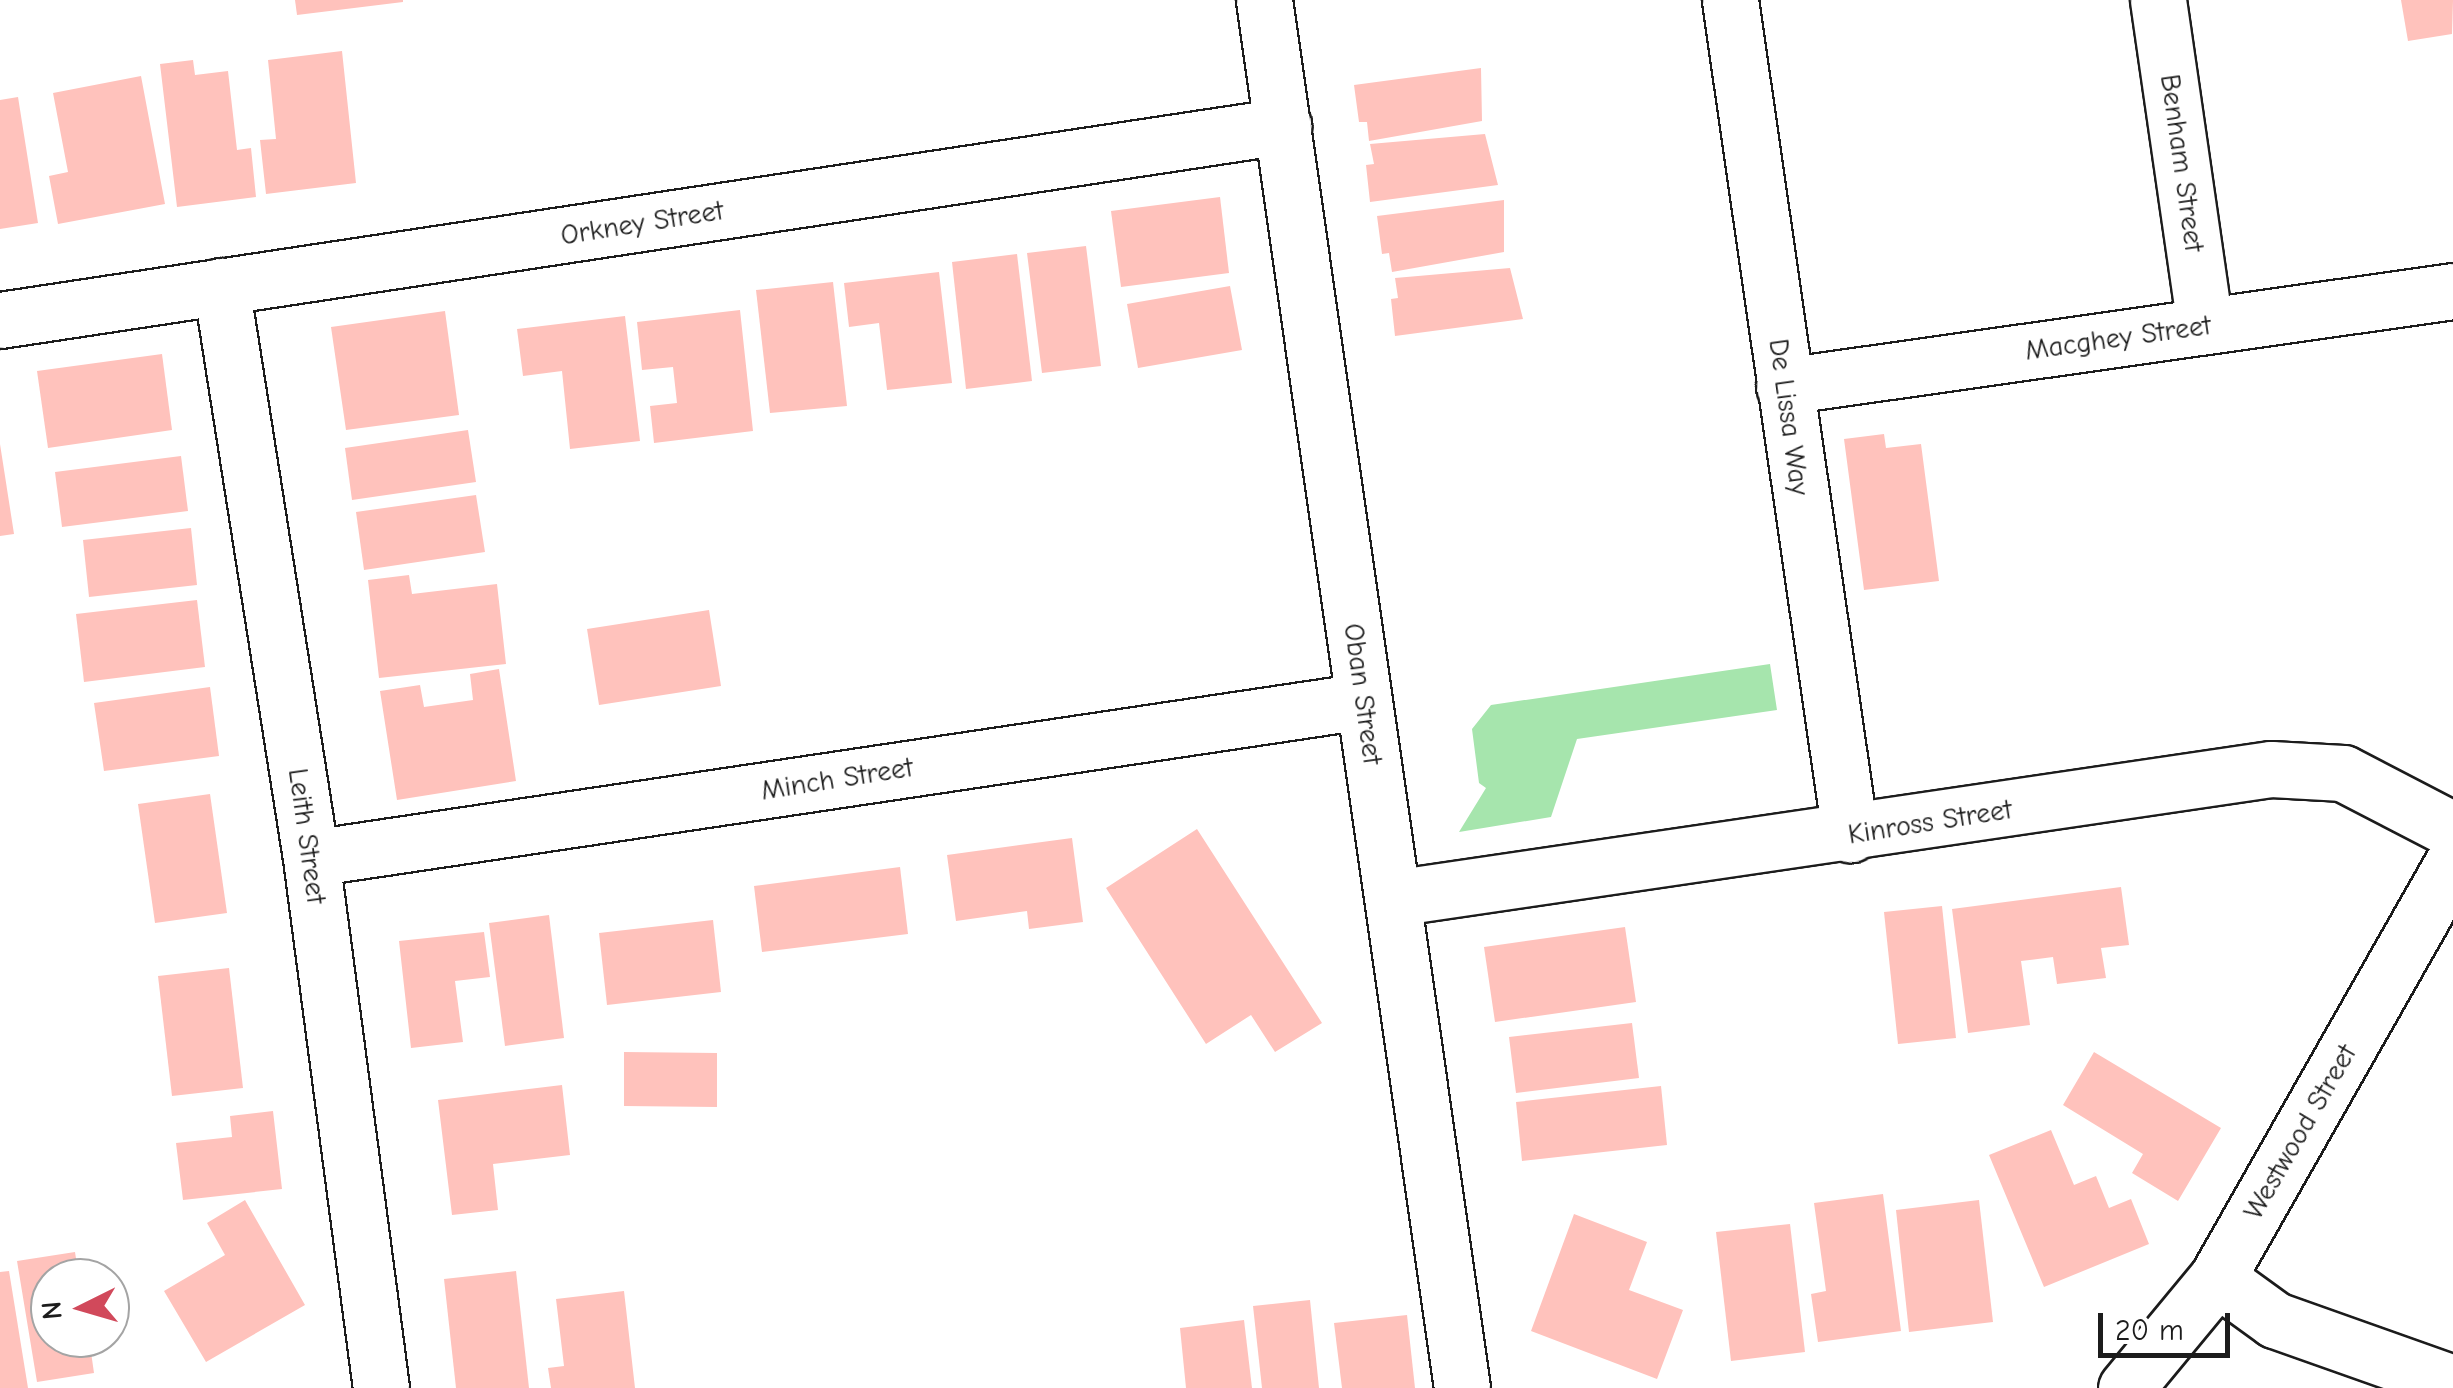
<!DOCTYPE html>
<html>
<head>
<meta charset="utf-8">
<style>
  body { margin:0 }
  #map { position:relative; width:2453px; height:1388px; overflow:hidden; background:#fff; font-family:"Comic Neue",sans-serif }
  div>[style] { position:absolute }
  .green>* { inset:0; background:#a6e5ad }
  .building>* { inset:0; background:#ffc2bc }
  .roads { filter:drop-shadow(2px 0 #1c1c1c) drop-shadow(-2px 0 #1c1c1c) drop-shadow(0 2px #1c1c1c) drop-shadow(0 -2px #1c1c1c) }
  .minor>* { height:55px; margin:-27.5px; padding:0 27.5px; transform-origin:27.5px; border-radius:27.5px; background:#fff }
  span { translate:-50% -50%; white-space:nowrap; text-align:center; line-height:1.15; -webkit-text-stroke:8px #fff; paint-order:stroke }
  .street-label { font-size:28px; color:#1c1c1c }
  .north { position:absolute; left:30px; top:1258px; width:100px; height:100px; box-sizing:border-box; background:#fff; border:2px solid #a4a4a4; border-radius:50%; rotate:265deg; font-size:28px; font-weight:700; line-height:40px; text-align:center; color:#1c1c1c }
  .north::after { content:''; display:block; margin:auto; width:35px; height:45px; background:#d1495b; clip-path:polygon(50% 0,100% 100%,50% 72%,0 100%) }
  .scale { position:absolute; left:2098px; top:1313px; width:132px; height:45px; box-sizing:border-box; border:5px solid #1c1c1c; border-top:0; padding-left:12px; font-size:30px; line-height:35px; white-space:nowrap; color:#1c1c1c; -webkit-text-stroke:8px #fff; paint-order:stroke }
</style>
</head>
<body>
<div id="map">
  <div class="green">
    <div style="clip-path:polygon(1770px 664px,1777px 710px,1577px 739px,1551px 817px,1459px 832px,1486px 788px,1479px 783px,1472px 729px,1491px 705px)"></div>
  </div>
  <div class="building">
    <div style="clip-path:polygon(295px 0,403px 0,403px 2px,297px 15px)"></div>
    <div style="clip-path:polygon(2401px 0,2453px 0,2452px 34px,2408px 41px)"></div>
    <div style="clip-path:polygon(342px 51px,356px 183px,266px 194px,260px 140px,276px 139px,268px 60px)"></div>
    <div style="clip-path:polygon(193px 60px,195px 75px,228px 71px,237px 150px,251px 148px,256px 197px,177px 207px,160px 64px)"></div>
    <div style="clip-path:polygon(1481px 68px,1482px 121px,1369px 141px,1367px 122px,1359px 122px,1354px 85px)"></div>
    <div style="clip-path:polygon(141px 76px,165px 204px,58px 224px,49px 176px,68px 172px,53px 93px)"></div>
    <div style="clip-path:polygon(18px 97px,38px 223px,0 229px,0 100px)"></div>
    <div style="clip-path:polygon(1485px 134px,1498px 185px,1370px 202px,1366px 165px,1374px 164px,1370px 144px)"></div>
    <div style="clip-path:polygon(1220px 197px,1229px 273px,1121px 287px,1111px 211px)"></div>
    <div style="clip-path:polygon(1504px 200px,1504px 252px,1392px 272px,1389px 253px,1382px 254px,1377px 216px)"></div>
    <div style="clip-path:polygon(1086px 246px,1101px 366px,1042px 373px,1027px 253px)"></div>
    <div style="clip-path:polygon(1017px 254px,1032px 381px,966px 389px,952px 262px)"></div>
    <div style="clip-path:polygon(1510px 268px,1523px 319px,1395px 336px,1391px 299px,1398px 298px,1395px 278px)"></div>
    <div style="clip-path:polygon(939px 272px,952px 383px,887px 390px,879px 323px,849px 327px,844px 283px)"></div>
    <div style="clip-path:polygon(833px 282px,847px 406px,770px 413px,756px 290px)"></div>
    <div style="clip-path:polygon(1230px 286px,1242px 350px,1138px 368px,1127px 304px)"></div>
    <div style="clip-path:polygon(740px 310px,753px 431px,654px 443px,650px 406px,677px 403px,673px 367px,642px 370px,637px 322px)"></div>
    <div style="clip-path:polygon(445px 311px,459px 415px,346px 430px,331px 327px)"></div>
    <div style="clip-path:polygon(625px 316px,640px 441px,570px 449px,562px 371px,523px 376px,517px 329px)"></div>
    <div style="clip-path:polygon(162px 354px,172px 430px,48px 448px,37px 371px)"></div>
    <div style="clip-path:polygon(468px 430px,476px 482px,352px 500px,345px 448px)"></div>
    <div style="clip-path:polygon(1884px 434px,1886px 448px,1921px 444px,1939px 581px,1864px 590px,1844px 439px)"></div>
    <div style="clip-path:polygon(0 444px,14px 534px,0 536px)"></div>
    <div style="clip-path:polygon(181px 456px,188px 511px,62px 527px,55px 472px)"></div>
    <div style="clip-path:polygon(476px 495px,485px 552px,364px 570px,356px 512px)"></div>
    <div style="clip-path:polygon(191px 528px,197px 585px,89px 597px,83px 540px)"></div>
    <div style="clip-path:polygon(409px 575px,412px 594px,497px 584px,506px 664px,379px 678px,368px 580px)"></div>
    <div style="clip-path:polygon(197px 600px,205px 667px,84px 682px,76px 614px)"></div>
    <div style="clip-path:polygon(709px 610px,721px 686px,599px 705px,587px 629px)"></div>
    <div style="clip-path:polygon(499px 669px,516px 781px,397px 800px,380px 691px,420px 685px,424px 707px,473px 700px,470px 674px)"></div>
    <div style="clip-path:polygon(210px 687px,219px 756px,104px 771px,94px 703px)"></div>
    <div style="clip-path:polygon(210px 794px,227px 913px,155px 923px,138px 804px)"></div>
    <div style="clip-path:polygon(1197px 829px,1322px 1023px,1275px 1052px,1251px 1015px,1206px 1044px,1106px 888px)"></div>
    <div style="clip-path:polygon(1072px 838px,1083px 922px,1029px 929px,1027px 911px,956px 921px,947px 855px)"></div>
    <div style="clip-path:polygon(900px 867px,908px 934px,762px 952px,754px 886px)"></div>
    <div style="clip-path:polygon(2121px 887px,2129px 945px,2101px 948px,2106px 978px,2057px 984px,2053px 957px,2021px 961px,2030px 1025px,1968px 1033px,1952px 909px)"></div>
    <div style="clip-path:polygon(1942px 906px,1956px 1038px,1898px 1044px,1884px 912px)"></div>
    <div style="clip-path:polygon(549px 915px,564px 1038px,505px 1046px,489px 923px)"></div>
    <div style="clip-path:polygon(713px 920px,721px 992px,607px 1005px,599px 933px)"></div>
    <div style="clip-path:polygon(1625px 927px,1636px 1002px,1495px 1022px,1484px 947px)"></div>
    <div style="clip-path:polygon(484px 932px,490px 977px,455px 981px,463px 1042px,411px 1048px,399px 941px)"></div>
    <div style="clip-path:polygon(229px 968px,243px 1088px,172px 1096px,158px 976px)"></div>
    <div style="clip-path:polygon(1632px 1023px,1639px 1078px,1516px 1093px,1509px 1037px)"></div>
    <div style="clip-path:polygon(624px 1052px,717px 1053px,717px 1107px,624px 1106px)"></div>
    <div style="clip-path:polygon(2094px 1052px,2221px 1128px,2178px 1201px,2132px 1173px,2143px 1154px,2063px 1105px)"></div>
    <div style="clip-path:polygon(562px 1085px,570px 1155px,493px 1164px,498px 1210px,452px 1215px,438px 1100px)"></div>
    <div style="clip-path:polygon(1661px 1086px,1667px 1145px,1522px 1161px,1516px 1102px)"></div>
    <div style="clip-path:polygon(273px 1111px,282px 1189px,183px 1200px,176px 1143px,232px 1137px,230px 1116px)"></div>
    <div style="clip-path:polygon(2051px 1130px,2074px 1185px,2096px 1176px,2109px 1208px,2131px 1199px,2149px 1244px,2044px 1287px,1989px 1155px)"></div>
    <div style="clip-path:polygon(1883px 1194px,1901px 1331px,1818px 1342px,1811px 1294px,1826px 1291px,1814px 1203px)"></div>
    <div style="clip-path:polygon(245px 1200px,305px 1305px,206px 1362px,164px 1291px,225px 1255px,207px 1223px)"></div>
    <div style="clip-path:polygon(1979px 1200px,1993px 1322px,1909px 1332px,1896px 1210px)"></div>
    <div style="clip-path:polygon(1574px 1214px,1647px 1242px,1629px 1290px,1683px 1310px,1657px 1379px,1531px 1331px)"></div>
    <div style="clip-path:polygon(1790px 1224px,1805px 1352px,1731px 1361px,1716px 1232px)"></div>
    <div style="clip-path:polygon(75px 1252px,79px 1278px,50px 1278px,50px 1338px,89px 1338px,94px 1373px,37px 1382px,17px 1261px)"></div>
    <div style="clip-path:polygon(9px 1271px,28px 1388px,0 1388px,0 1272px)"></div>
    <div style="clip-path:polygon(516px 1271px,529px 1388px,456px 1388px,444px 1279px)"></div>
    <div style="clip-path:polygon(624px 1291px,635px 1388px,551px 1388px,548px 1368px,564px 1366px,556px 1299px)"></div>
    <div style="clip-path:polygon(1310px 1300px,1319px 1388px,1262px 1388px,1253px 1306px)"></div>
    <div style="clip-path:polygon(1407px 1315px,1415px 1388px,1342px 1388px,1334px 1323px)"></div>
    <div style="clip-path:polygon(1244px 1320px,1252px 1388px,1186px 1388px,1180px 1328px)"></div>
  </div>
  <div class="roads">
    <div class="minor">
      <div style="left:1264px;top:0;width:1402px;rotate:81.88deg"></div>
      <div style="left:1730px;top:0;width:843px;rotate:81.81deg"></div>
      <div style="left:2158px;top:0;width:328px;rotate:81.8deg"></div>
      <div style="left:221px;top:286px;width:579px;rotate:81.06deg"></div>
      <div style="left:311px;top:858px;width:535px;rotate:82.48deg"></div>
      <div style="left:0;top:320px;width:1298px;rotate:-8.6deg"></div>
      <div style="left:1784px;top:386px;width:676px;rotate:-8.08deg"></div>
      <div style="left:311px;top:858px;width:1064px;rotate:-8.49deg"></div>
      <div style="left:1393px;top:898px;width:887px;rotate:-8.36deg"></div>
      <div style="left:2271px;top:769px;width:72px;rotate:3.2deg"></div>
      <div style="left:2343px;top:773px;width:124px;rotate:27.4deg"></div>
      <div style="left:2217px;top:1278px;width:72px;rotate:35.9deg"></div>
      <div style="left:2275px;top:1320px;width:189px;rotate:19.5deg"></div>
      <div style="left:2126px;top:1388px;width:143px;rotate:-50.4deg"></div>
      <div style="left:2217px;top:1278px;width:477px;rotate:-60.4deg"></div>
    </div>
  </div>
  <div class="street-label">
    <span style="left:2182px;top:163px;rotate:82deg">Benham Street</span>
    <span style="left:642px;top:223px;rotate:-9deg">Orkney Street</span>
    <span style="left:2118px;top:338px;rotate:-8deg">Macghey Street</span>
    <span style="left:1789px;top:417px;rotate:82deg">De Lissa Way</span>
    <span style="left:1363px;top:694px;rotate:82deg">Oban Street</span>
    <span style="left:837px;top:779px;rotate:-9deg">Minch Street</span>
    <span style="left:1930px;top:822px;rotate:-9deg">Kinross Street</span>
    <span style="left:307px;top:836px;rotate:82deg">Leith Street</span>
    <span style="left:2300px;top:1132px;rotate:-60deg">Westwood Street</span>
  </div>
  <div class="north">N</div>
  <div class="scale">20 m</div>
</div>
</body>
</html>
